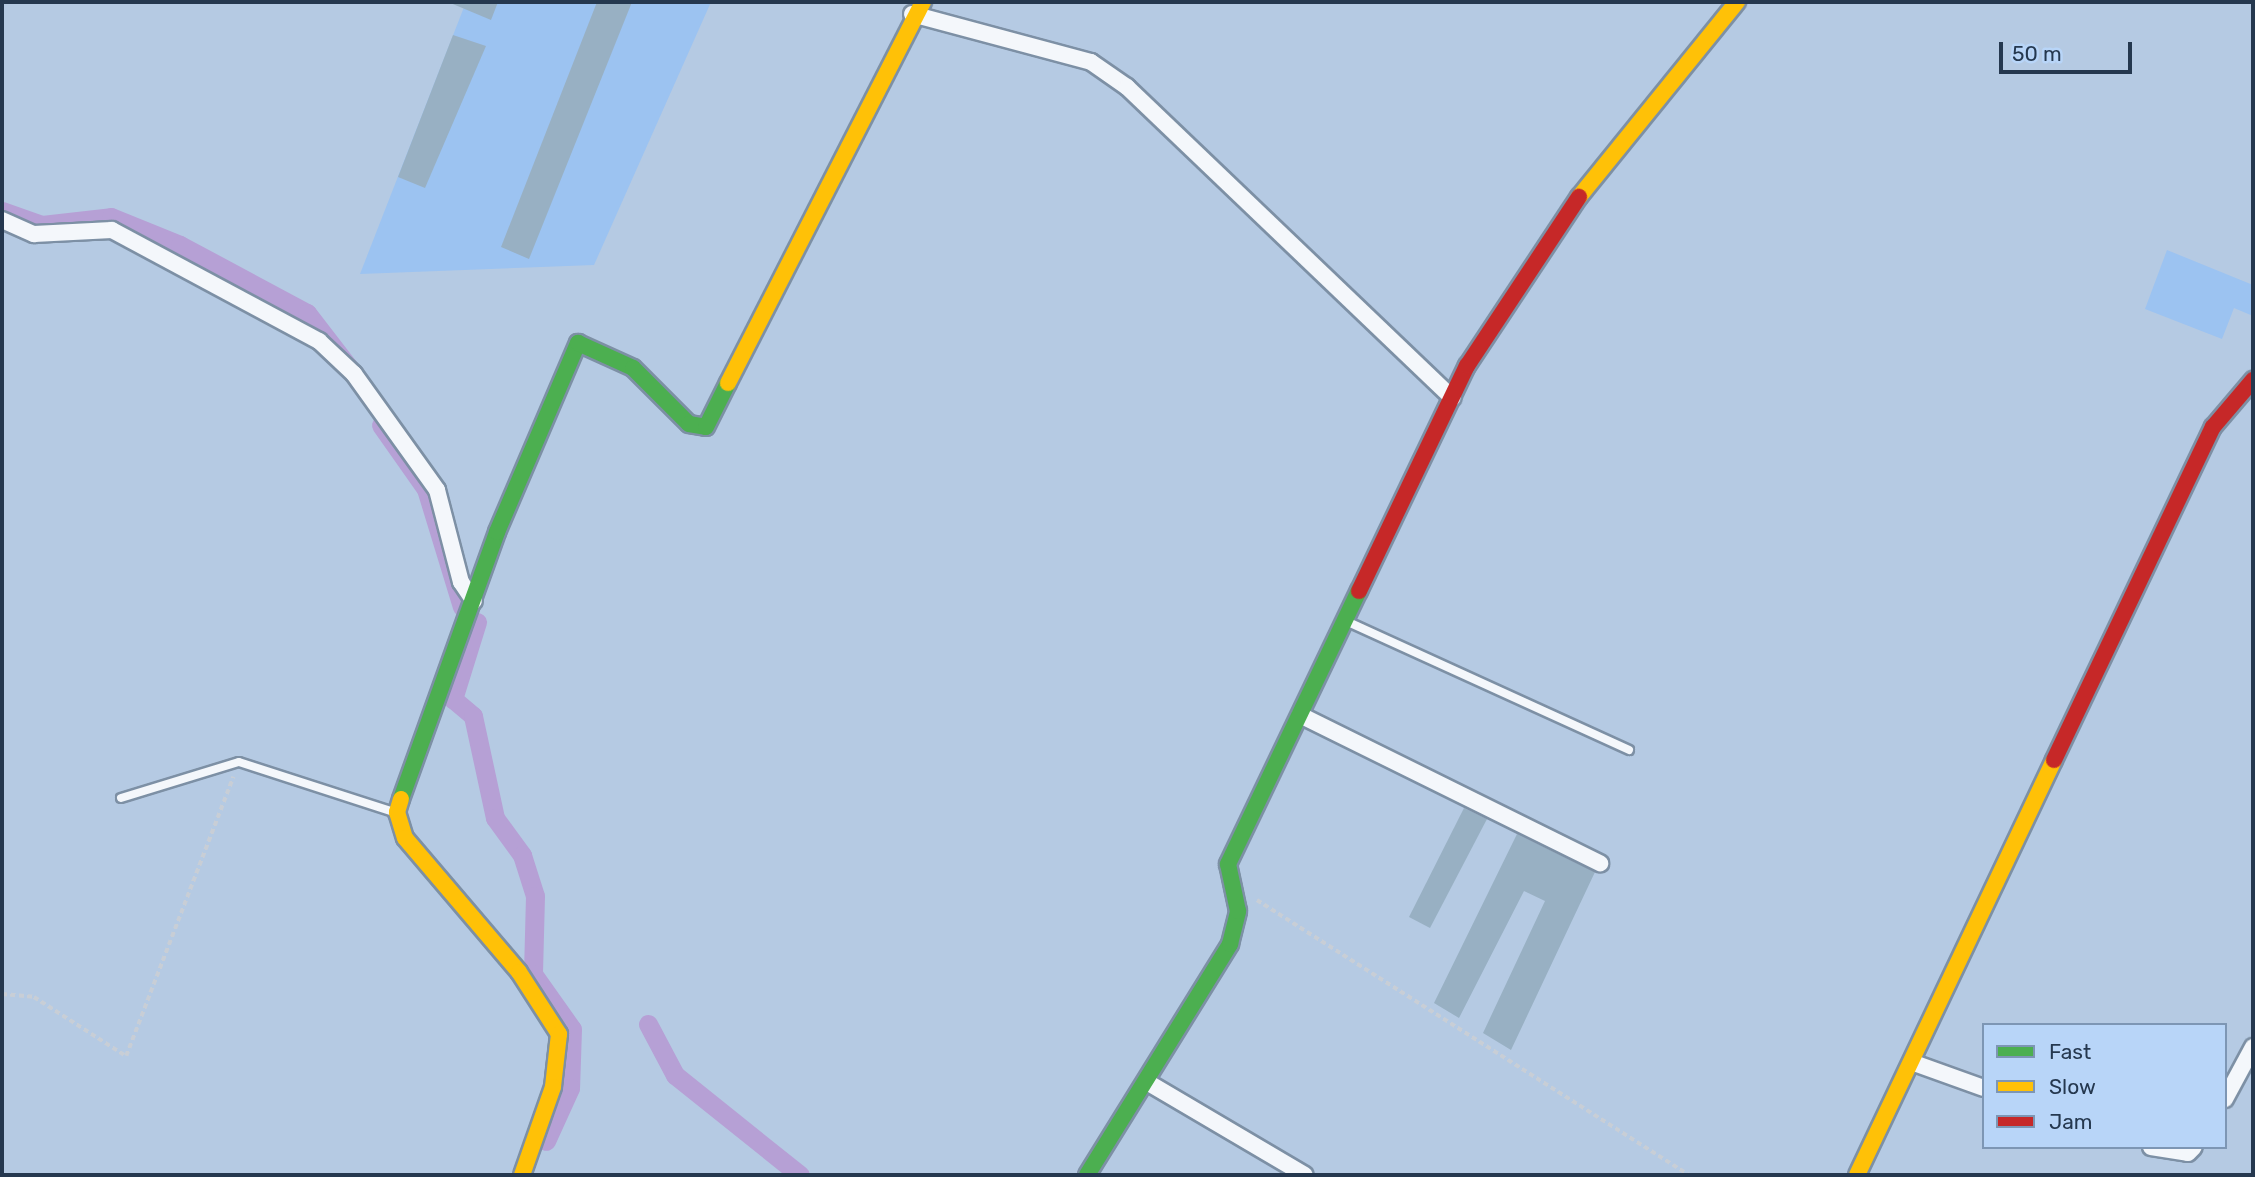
<!DOCTYPE html>
<html>
<head>
<meta charset="utf-8">
<style>
  body { margin:0 }
  #map { position:relative; width:2255px; height:1177px; overflow:hidden; background:#b5cae3; font-family:Rubik,sans-serif }
  div>[style] { position:absolute }
  .built>* { inset:0; background:#9cc3f1 }
  .canal>* { height:19px; margin:-9.5px; padding:0 9.5px; transform-origin:9.5px; border-radius:9.5px; background:#b6a0d5 }
  .building>* { inset:0; background:#98b0c3 }
  .path>* { height:3.5px; margin-top:-1.75px; transform-origin:0; background:repeating-linear-gradient(90deg,#c8ced6 0 5px,transparent 0 8.5px) }
  .roads { filter:drop-shadow(2px 0 #7d90a5) drop-shadow(-2px 0 #7d90a5) drop-shadow(0 2px #7d90a5) drop-shadow(0 -2px #7d90a5) }
  .lane>* { height:8px; margin:-4px; padding:0 4px; transform-origin:4px; border-radius:4px; background:#f4f7fb }
  .street>* { height:16px; margin:-8px; padding:0 8px; transform-origin:8px; border-radius:8px; background:#f4f7fb }
  .fast>* { height:16px; margin:-8px; padding:0 8px; transform-origin:8px; border-radius:8px; background:#4caf50 }
  .slow>* { height:16px; margin:-8px; padding:0 8px; transform-origin:8px; border-radius:8px; background:#ffc107 }
  .jam>* { height:16px; margin:-8px; padding:0 8px; transform-origin:8px; border-radius:8px; background:#c62828 }
  span { translate:-50% -50%; white-space:nowrap; text-align:center; line-height:1.15; -webkit-text-stroke:6px #b8d5f8; paint-order:stroke }
  .frame { position:absolute; inset:0; border:4px solid #25384f; pointer-events:none }
  .legend { position:absolute; left:1982px; top:1023px; width:245px; height:126px; box-sizing:border-box; background:#b8d5f8; border:2px solid #7d96b4; margin:0; padding:9px 12px; list-style:none; font-size:21px; color:#25384f }
  .legend li { display:flex; align-items:center; gap:14px; height:35px }
  .legend b { width:35px; border:2px solid #7d96b4 }
  .scale { position:absolute; left:1999px; top:42px; width:133px; height:32px; box-sizing:border-box; border:4px solid #25384f; border-top:0; padding-left:9px; font-size:21px; line-height:24px; white-space:nowrap; color:#25384f; -webkit-text-stroke:5px #b8d5f8; paint-order:stroke }
</style>
</head>
<body>
<div id="map">
  <div class="built">
    <div style="clip-path:polygon(466px 2px,711px 2px,594px 265px,360px 274px)"></div>
    <div style="clip-path:polygon(2167px 250px,2253px 285px,2253px 316px,2234px 308px,2222px 339px,2145px 309px)"></div>
  </div>
  <div class="canal">
    <div style="left:2px;top:211px;width:42px;rotate:19.3deg"></div>
    <div style="left:42px;top:225px;width:69px;rotate:-6.6deg"></div>
    <div style="left:111px;top:217px;width:74px;rotate:22.1deg"></div>
    <div style="left:180px;top:245px;width:144px;rotate:28.2deg"></div>
    <div style="left:307px;top:313px;width:77px;rotate:52.4deg"></div>
    <div style="left:381px;top:425px;width:78px;rotate:54.9deg"></div>
    <div style="left:426px;top:489px;width:123px;rotate:73deg"></div>
    <div style="left:477px;top:622px;width:81px;rotate:107.3deg"></div>
    <div style="left:453px;top:699px;width:26px;rotate:40deg"></div>
    <div style="left:473px;top:716px;width:104px;rotate:77.8deg"></div>
    <div style="left:495px;top:818px;width:46px;rotate:53.9deg"></div>
    <div style="left:522px;top:855px;width:43px;rotate:72.4deg"></div>
    <div style="left:535px;top:896px;width:78px;rotate:91.5deg"></div>
    <div style="left:533px;top:974px;width:67px;rotate:54.7deg"></div>
    <div style="left:572px;top:1029px;width:59px;rotate:91.9deg"></div>
    <div style="left:570px;top:1088px;width:58px;rotate:114.4deg"></div>
    <div style="left:648px;top:1024px;width:58px;rotate:62.1deg"></div>
    <div style="left:675px;top:1075px;width:160px;rotate:38.7deg"></div>
  </div>
  <div class="building">
    <div style="clip-path:polygon(448px 2px,498px 2px,491px 20px)"></div>
    <div style="clip-path:polygon(597px 2px,632px 2px,529px 259px,501px 247px)"></div>
    <div style="clip-path:polygon(453px 35px,486px 46px,425px 188px,398px 177px)"></div>
    <div style="clip-path:polygon(1464px 808px,1487px 819px,1430px 928px,1409px 917px)"></div>
    <div style="clip-path:polygon(1517px 834px,1595px 872px,1511px 1050px,1483px 1033px,1545px 901px,1524px 891px,1459px 1018px,1434px 1003px)"></div>
  </div>
  <div class="path">
    <div style="left:1257px;top:900px;width:512px;rotate:32.48deg"></div>
    <div style="left:2px;top:994px;width:32px;rotate:5deg"></div>
    <div style="left:34px;top:997px;width:109px;rotate:32.7deg"></div>
    <div style="left:126px;top:1056px;width:299px;rotate:-69deg"></div>
  </div>
  <div class="roads">
    <div class="lane">
      <div style="left:1346px;top:621px;width:311px;rotate:24.5deg"></div>
      <div style="left:121px;top:798px;width:123px;rotate:-17deg"></div>
      <div style="left:239px;top:762px;width:163px;rotate:17.9deg"></div>
    </div>
    <div class="street">
      <div style="left:912px;top:14px;width:185px;rotate:15deg"></div>
      <div style="left:1091px;top:62px;width:44px;rotate:34.8deg"></div>
      <div style="left:1127px;top:87px;width:450px;rotate:43.7deg"></div>
      <div style="left:2px;top:220px;width:35px;rotate:24deg"></div>
      <div style="left:34px;top:234px;width:78px;rotate:-2.9deg"></div>
      <div style="left:112px;top:230px;width:235px;rotate:28.2deg"></div>
      <div style="left:319px;top:341px;width:48px;rotate:43.3deg"></div>
      <div style="left:354px;top:374px;width:143px;rotate:54.4deg"></div>
      <div style="left:437px;top:490px;width:95px;rotate:75.4deg"></div>
      <div style="left:461px;top:582px;width:23px;rotate:56deg"></div>
      <div style="left:1300px;top:715px;width:335px;rotate:26.3deg"></div>
      <div style="left:1914px;top:1063px;width:74px;rotate:19.7deg"></div>
      <div style="left:1147px;top:1082px;width:183px;rotate:30.5deg"></div>
      <div style="left:2225px;top:1099px;width:59px;rotate:-61.7deg"></div>
      <div style="left:2151px;top:1147px;width:37px;rotate:9deg"></div>
      <div style="left:2188px;top:1153px;width:8px;rotate:-45deg"></div>
    </div>
    <div class="fast">
      <div style="left:401px;top:799px;width:284px;rotate:-70.2deg"></div>
      <div style="left:497px;top:532px;width:206px;rotate:-66.8deg"></div>
      <div style="left:578px;top:343px;width:60px;rotate:24.4deg"></div>
      <div style="left:633px;top:368px;width:79px;rotate:45deg"></div>
      <div style="left:689px;top:424px;width:17px;rotate:10deg"></div>
      <div style="left:706px;top:427px;width:49px;rotate:-63.4deg"></div>
      <div style="left:1087px;top:1175px;width:272px;rotate:-58.2deg"></div>
      <div style="left:1230px;top:944px;width:34px;rotate:-76deg"></div>
      <div style="left:1238px;top:911px;width:48px;rotate:-102deg"></div>
      <div style="left:1228px;top:864px;width:303px;rotate:-64.4deg"></div>
    </div>
    <div class="slow">
      <div style="left:1579px;top:197px;width:251px;rotate:-51deg"></div>
      <div style="left:728px;top:383px;width:428px;rotate:-62.9deg"></div>
      <div style="left:401px;top:799px;width:14px;rotate:107deg"></div>
      <div style="left:397px;top:812px;width:27px;rotate:73deg"></div>
      <div style="left:405px;top:838px;width:176px;rotate:49.6deg"></div>
      <div style="left:519px;top:972px;width:74px;rotate:57.2deg"></div>
      <div style="left:559px;top:1034px;width:53px;rotate:96.5deg"></div>
      <div style="left:553px;top:1087px;width:93px;rotate:109.4deg"></div>
      <div style="left:1857px;top:1175px;width:459px;rotate:-64.6deg"></div>
    </div>
    <div class="jam">
      <div style="left:1359px;top:591px;width:250px;rotate:-64.4deg"></div>
      <div style="left:1467px;top:366px;width:203px;rotate:-56.5deg"></div>
      <div style="left:2054px;top:760px;width:369px;rotate:-64.5deg"></div>
      <div style="left:2213px;top:427px;width:62px;rotate:-49.6deg"></div>
    </div>
  </div>
  <div class="frame"></div>
  <ul class="legend">
  <li><b style="height:9px;background:#4caf50"></b>Fast</li>
  <li><b style="height:9px;background:#ffc107"></b>Slow</li>
  <li><b style="height:9px;background:#c62828"></b>Jam</li>
  </ul>
  <div class="scale">50 m</div>
</div>
</body>
</html>
